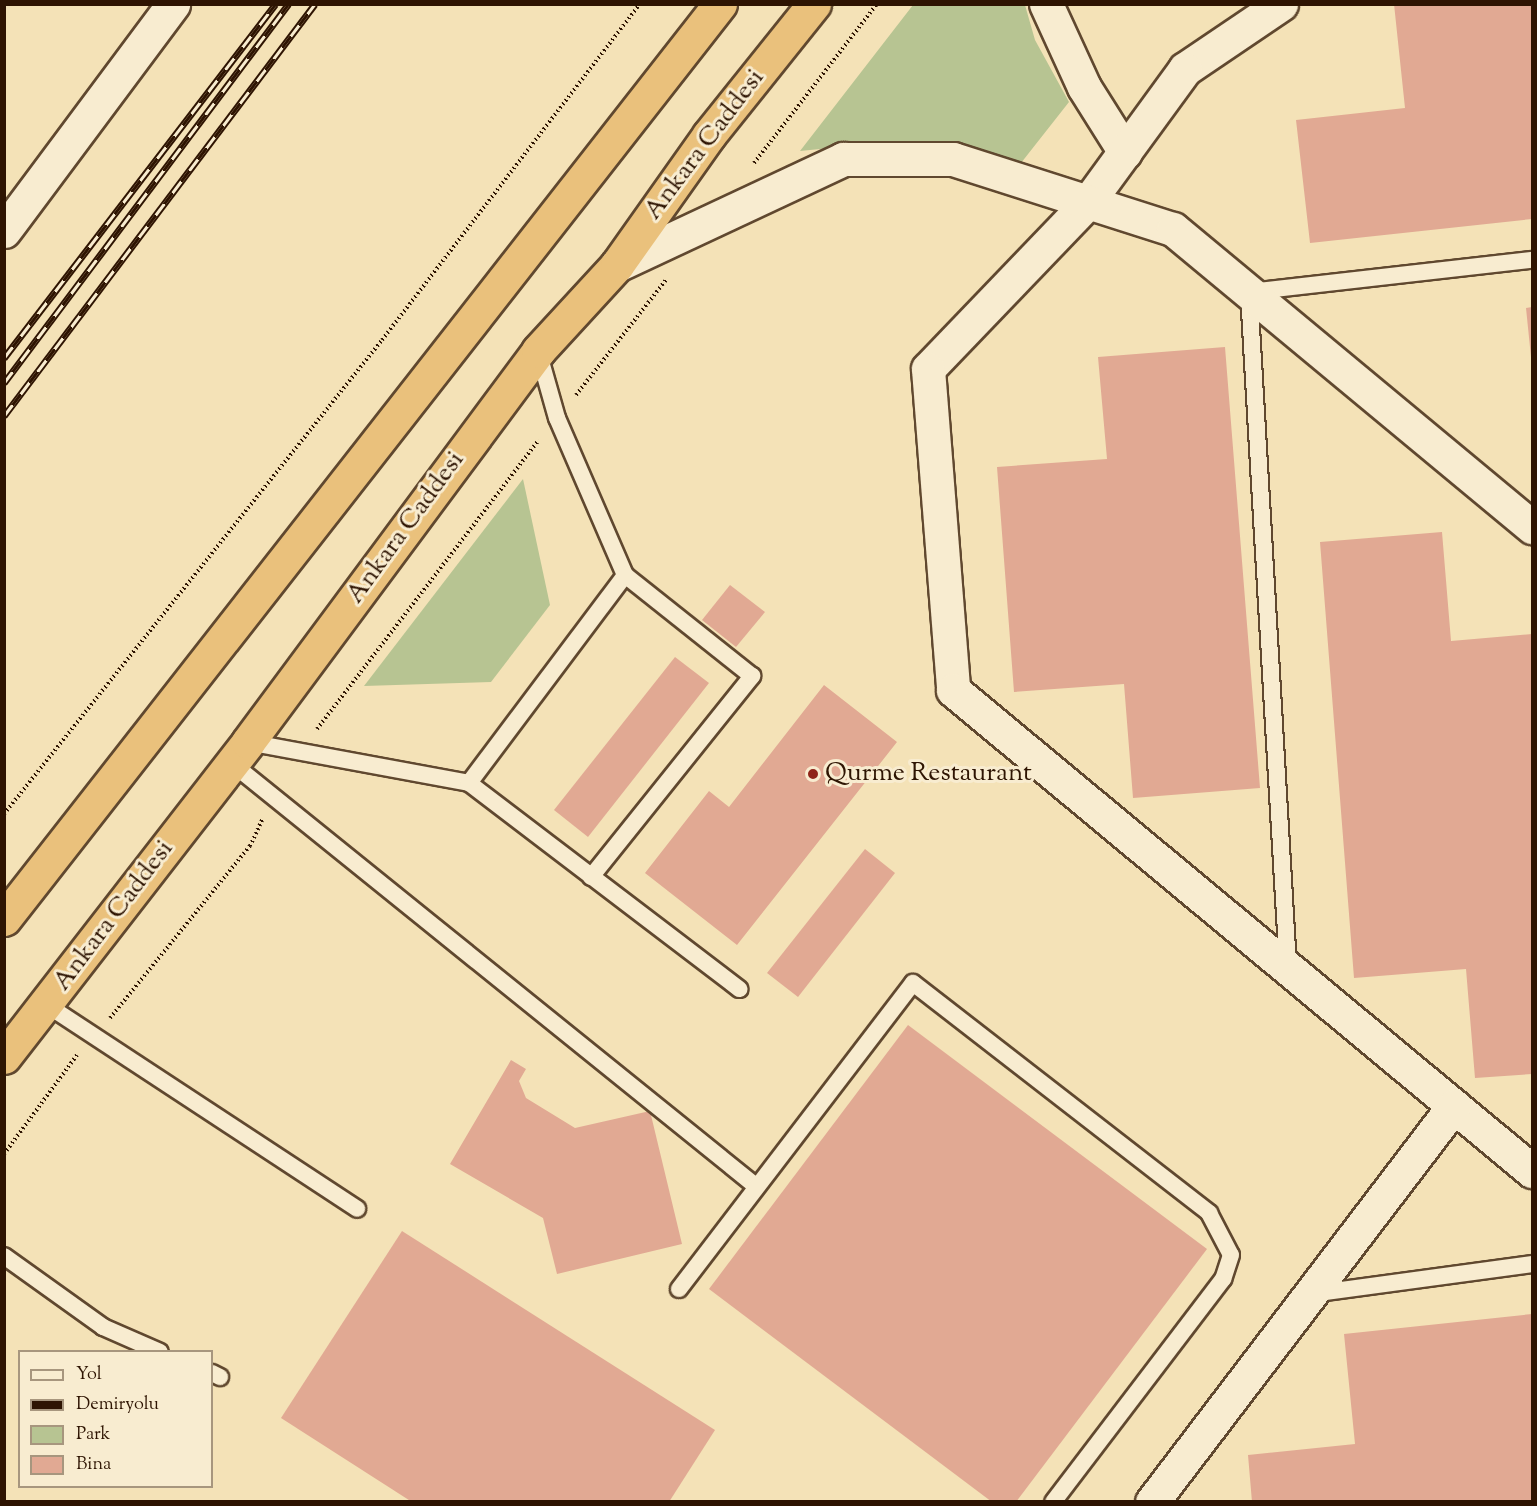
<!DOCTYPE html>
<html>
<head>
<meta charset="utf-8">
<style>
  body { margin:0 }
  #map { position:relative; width:1537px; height:1506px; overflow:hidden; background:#f4e2b7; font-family:"Sorts Mill Goudy",serif }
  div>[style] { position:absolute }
  .green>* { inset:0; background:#b7c492 }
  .building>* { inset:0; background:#e1a993 }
  .path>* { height:4px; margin-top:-2px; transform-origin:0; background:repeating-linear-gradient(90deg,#2e1402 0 1.5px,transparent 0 4.5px) }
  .roads { filter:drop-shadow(2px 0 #60482f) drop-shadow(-2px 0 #60482f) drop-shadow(0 2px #60482f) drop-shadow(0 -2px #60482f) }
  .service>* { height:16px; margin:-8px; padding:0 8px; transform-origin:8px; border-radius:8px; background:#f8ecd0 }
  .minor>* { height:33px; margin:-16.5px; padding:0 16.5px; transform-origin:16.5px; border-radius:16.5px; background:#f8ecd0 }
  .tertiary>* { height:33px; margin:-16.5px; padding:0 16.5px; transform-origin:16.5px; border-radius:16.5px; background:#f8ecd0 }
  .trunk>* { height:33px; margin:-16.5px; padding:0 16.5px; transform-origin:16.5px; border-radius:16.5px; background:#eac17c }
  .rail>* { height:7px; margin-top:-3.5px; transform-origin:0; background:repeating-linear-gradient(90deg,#f8ecd0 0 14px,#2e1402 0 28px); box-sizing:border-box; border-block:2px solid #2e1402 }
  .dots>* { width:16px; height:16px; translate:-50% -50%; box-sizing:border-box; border:3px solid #f8ecd0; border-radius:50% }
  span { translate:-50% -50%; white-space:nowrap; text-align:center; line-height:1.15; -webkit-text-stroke:6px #f8ecd0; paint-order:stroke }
  .street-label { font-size:26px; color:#2e1402 }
  .poi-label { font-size:26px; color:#2e1402 }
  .left { translate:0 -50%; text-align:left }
  .frame { position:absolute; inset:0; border:6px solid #2e1402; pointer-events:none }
  .legend { position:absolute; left:18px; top:1350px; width:195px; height:138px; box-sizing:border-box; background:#f8ecd0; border:2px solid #a7967e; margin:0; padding:8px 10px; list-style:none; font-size:18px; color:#2e1402 }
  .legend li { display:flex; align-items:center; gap:12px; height:30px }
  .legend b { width:30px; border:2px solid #a7967e }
</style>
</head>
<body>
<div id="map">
  <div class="green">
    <div style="clip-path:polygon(913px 5px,1025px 5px,1035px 40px,1069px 102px,1021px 163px,957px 145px,890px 142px,800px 151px)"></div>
    <div style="clip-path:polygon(523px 479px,550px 605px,491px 682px,364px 686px)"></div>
  </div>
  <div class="building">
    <div style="clip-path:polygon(1394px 4px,1532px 4px,1532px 219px,1310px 243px,1296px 120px,1405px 108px)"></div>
    <div style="clip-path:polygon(1532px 307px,1532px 357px,1531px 357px,1526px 308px)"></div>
    <div style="clip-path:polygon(1225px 347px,1260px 788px,1133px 798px,1124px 684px,1014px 692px,997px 467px,1107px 459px,1098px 357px)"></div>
    <div style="clip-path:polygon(1442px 532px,1451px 641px,1532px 634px,1532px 1074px,1475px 1078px,1466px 969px,1354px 978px,1320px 542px)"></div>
    <div style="clip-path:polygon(730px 585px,765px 612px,736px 647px,702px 620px)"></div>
    <div style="clip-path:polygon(675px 657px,709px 683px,588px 837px,554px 810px)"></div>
    <div style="clip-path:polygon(824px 685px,897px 742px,737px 945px,645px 873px,709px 791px,729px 807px)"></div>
    <div style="clip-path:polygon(865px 849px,895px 873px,798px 997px,767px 973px)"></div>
    <div style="clip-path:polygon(908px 1025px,1207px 1249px,1016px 1502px,992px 1502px,709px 1289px)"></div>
    <div style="clip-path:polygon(511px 1060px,526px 1069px,519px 1081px,526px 1098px,575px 1128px,650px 1111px,682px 1244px,557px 1274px,543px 1218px,450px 1164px)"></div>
    <div style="clip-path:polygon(402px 1231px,715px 1430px,669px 1502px,412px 1502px,281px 1418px)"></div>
    <div style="clip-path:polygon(1532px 1314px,1532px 1502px,1252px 1502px,1248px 1455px,1355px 1444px,1344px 1334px)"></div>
  </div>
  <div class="path">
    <div style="left:754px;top:163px;width:201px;rotate:-52.3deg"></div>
    <div style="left:576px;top:395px;width:146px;rotate:-52deg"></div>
    <div style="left:317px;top:729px;width:364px;rotate:-52.5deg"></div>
    <div style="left:4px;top:814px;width:606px;rotate:-51.43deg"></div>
    <div style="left:382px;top:340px;width:424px;rotate:-52.5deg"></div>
    <div style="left:110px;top:1018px;width:222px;rotate:-50.9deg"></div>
    <div style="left:250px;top:846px;width:29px;rotate:-65deg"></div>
    <div style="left:4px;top:1154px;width:123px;rotate:-53.6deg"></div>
  </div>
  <div class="roads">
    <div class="service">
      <div style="left:248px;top:742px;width:225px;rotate:10.5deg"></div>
      <div style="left:469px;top:783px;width:260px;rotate:-53.1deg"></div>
      <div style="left:625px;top:575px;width:171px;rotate:-113.4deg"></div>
      <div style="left:557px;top:418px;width:70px;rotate:-105.8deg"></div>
      <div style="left:229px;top:761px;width:678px;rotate:38.9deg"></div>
      <div style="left:469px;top:783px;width:340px;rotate:37.3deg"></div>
      <div style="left:591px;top:877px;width:258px;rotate:-51.3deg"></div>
      <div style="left:752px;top:676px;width:162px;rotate:-141.5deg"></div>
      <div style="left:1288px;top:967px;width:676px;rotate:-93.31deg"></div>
      <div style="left:1249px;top:292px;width:285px;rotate:-6.5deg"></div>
      <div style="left:47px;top:1005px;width:371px;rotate:33.3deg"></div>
      <div style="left:4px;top:1256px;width:122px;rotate:35.6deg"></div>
      <div style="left:103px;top:1327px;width:62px;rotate:23.7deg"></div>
      <div style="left:679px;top:1289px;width:385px;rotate:-52.6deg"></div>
      <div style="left:913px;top:983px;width:375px;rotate:37.8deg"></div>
      <div style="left:1209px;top:1213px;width:47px;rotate:62.4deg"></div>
      <div style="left:1231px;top:1255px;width:25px;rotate:108deg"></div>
      <div style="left:1223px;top:1279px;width:280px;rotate:127.3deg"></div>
      <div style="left:1311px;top:1294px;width:223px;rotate:-7.7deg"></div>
      <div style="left:212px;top:1373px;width:9px;rotate:27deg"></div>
    </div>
    <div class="minor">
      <div style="left:1046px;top:4px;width:91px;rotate:65.4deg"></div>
      <div style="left:1084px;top:87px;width:77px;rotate:57.8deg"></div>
      <div style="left:1281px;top:4px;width:116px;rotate:145.9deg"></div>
      <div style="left:1185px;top:69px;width:165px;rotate:126.1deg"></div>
      <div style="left:1088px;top:202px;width:231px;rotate:133.8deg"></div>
      <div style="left:928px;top:369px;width:322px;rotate:85.5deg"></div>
      <div style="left:953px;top:690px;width:753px;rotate:39.72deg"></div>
      <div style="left:617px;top:265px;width:250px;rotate:-25.1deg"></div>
      <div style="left:843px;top:159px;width:110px"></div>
      <div style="left:953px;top:159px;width:231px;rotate:17.7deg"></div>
      <div style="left:1173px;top:229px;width:467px;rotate:39.7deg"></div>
      <div style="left:1152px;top:1502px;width:498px;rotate:-52.7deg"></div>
    </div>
    <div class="tertiary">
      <div style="left:4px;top:231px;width:283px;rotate:-53.3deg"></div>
    </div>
    <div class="trunk">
      <div style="left:4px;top:919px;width:1162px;rotate:-51.96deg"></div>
      <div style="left:4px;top:1057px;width:398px;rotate:-52.2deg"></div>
      <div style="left:248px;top:742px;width:487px;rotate:-53.4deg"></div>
      <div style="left:538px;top:351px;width:117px;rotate:-47.4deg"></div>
      <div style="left:617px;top:265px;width:159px;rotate:-54.7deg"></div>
      <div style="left:709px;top:135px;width:168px;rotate:-51.3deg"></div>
    </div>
  </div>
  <div class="rail">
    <div style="left:4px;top:358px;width:446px;rotate:-52.5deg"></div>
    <div style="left:4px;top:383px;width:474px;rotate:-53.1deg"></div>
    <div style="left:4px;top:416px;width:516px;rotate:-52.95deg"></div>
  </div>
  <div class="dots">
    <div style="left:813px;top:774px;background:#8f2418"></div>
  </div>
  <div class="street-label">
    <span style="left:705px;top:145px;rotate:-53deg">Ankara Caddesi</span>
    <span style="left:406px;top:528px;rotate:-54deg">Ankara Caddesi</span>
    <span style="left:114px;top:916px;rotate:-53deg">Ankara Caddesi</span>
  </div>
  <div class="poi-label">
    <span class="left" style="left:825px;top:774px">Qurme Restaurant</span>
  </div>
  <div class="frame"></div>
  <ul class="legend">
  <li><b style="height:8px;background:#f8ecd0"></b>Yol</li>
  <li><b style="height:8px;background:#2e1402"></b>Demiryolu</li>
  <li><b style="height:16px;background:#b7c492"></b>Park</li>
  <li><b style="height:16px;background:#e1a993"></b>Bina</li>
  </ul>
</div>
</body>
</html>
